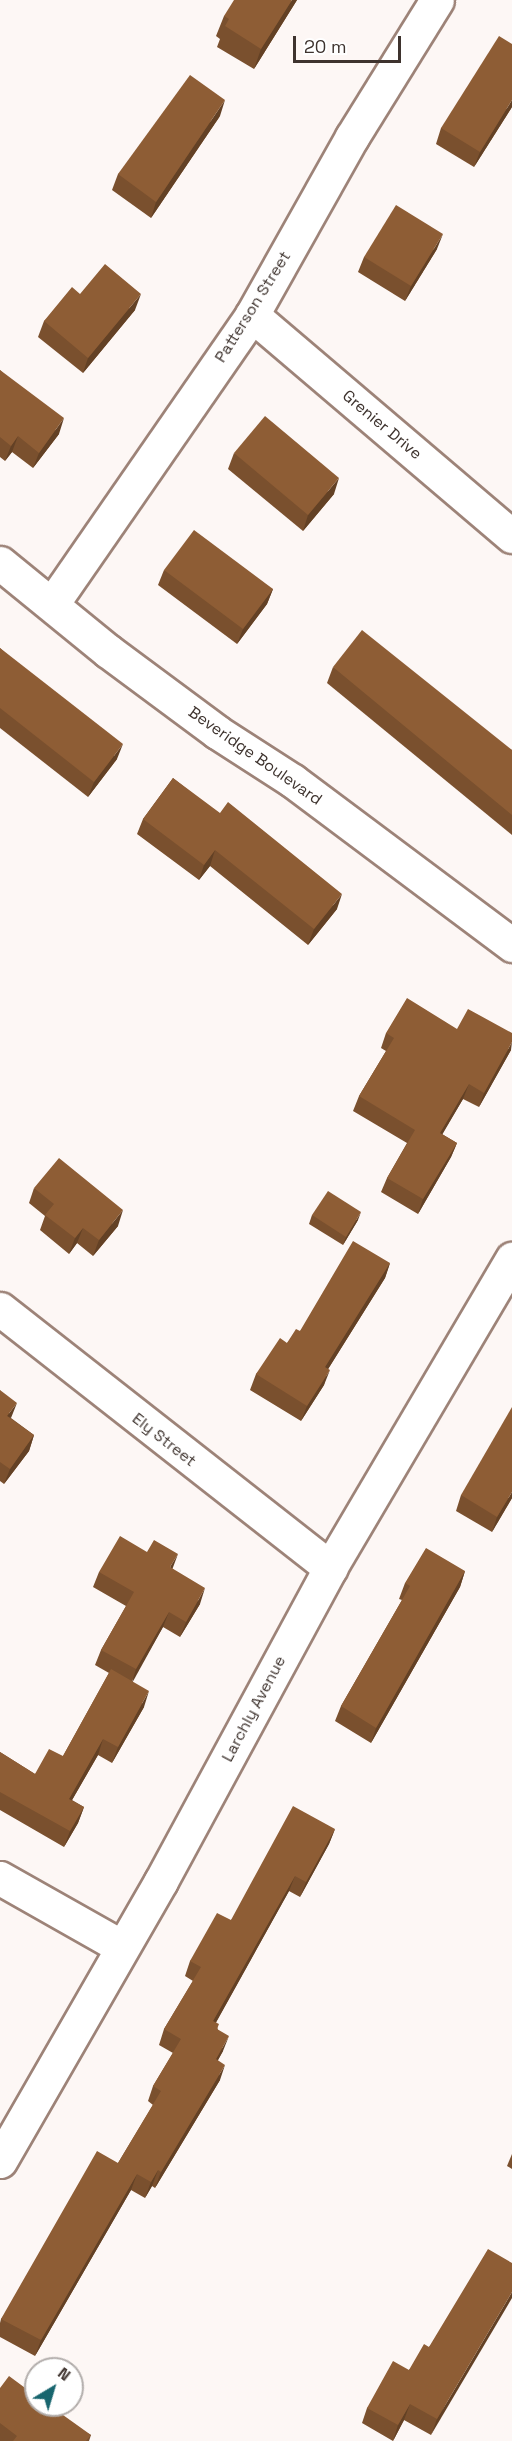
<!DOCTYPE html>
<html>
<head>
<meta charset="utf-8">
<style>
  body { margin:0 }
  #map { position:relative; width:512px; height:2441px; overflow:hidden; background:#fdf7f5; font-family:"Space Grotesk",sans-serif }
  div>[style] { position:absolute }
  .roads { filter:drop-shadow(2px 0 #9d8378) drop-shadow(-2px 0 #9d8378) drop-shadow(0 2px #9d8378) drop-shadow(0 -2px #9d8378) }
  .street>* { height:33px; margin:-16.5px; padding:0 16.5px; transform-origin:16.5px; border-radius:16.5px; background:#fff }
  .wall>* { inset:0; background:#7a502e }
  .shaded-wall>* { inset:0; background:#634125 }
  .building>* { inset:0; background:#8e5d35 }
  span { translate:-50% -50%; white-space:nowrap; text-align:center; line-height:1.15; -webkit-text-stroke:6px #fff; paint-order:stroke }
  .street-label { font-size:16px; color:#3e332e }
  .north { position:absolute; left:24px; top:2357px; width:60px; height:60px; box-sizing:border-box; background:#fff; border:2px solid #b2adab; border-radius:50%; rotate:38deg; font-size:16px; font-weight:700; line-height:24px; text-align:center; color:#3e332e }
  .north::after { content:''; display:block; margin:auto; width:21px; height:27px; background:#18656e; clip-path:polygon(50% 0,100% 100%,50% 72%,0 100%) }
  .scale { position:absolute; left:293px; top:36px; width:108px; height:27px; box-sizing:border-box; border:3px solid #3e332e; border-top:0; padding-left:8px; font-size:18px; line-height:21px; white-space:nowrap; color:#3e332e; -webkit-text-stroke:4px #fff; paint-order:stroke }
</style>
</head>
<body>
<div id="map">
  <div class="roads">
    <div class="street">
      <div style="left:252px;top:315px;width:341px;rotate:40.4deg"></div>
      <div style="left:0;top:563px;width:139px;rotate:39.2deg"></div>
      <div style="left:108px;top:651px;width:136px;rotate:36.6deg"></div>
      <div style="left:217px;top:732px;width:90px;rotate:32.8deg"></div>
      <div style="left:293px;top:781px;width:274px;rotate:36.8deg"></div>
      <div style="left:52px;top:604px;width:351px;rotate:-55.3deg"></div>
      <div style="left:252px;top:315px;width:204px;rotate:-60.7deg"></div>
      <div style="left:352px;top:137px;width:161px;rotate:-58.2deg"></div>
      <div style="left:0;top:1309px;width:420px;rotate:38.1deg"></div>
      <div style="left:0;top:1878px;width:140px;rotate:29.5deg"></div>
      <div style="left:0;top:2161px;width:323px;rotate:-60.1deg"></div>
      <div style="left:161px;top:1881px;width:356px;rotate:-61.6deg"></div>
      <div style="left:330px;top:1568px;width:359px;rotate:-59.5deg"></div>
    </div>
  </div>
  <div class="wall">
    <div style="clip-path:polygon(297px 0,254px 69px,217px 47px,220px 39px,216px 36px,224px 16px)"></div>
    <div style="clip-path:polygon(512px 107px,474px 167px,436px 144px,441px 128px)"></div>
    <div style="clip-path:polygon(220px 116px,151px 218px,112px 190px,118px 174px)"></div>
    <div style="clip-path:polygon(437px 249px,405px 301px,358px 272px,364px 257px)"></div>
    <div style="clip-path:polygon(80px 294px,135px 310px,83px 373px,38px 337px,44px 321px)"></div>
    <div style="clip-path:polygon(0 370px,59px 434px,33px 468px,12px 452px,5px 461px,0 457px)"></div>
    <div style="clip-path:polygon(234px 453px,334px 494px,303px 531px,228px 469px)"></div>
    <div style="clip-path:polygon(164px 570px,273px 589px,267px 604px,237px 644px,158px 585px)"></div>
    <div style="clip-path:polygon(0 648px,117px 759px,88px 797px,0 728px)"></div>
    <div style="clip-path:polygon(333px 667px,512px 750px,512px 835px,327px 683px)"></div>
    <div style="clip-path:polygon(173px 778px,337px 909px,308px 945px,210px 866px,199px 880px,137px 834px,143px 819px)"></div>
    <div style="clip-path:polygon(457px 1029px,511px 1050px,479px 1107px,463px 1099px,442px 1134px,457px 1143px,451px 1157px,418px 1214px,381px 1192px,387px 1178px,407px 1143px,353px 1111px,359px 1096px,386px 1051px,381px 1048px,386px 1033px)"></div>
    <div style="clip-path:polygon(34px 1188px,118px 1226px,93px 1256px,77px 1243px,69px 1254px,40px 1230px,45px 1216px,29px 1203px)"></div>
    <div style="clip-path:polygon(312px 1215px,358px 1220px,343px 1245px,309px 1224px)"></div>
    <div style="clip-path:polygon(390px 1263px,385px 1278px,328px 1369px,324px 1385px,301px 1421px,250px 1390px,256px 1374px,287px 1343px,300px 1331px)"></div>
    <div style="clip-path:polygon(0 1390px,11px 1418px,34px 1435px,29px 1451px,4px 1484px,0 1481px)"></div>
    <div style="clip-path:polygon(461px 1495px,512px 1498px,492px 1532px,456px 1511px)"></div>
    <div style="clip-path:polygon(173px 1569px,200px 1604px,180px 1637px,163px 1627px,132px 1681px,144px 1707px,112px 1763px,98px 1755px,72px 1800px,84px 1807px,78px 1823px,64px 1847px,0 1810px,0 1752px,35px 1774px,63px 1756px,109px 1673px,95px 1665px,101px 1650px,126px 1606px,93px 1587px,99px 1572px)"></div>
    <div style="clip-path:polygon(465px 1571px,460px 1587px,371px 1743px,335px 1721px,341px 1706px,402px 1600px,399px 1599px,405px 1583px)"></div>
    <div style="clip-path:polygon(335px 1829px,329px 1844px,300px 1897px,289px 1891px,216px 2022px,223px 2051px,218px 2060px,220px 2080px,155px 2188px,152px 2186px,145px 2198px,131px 2190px,35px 2356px,0 2337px,0 2323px,1px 2319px,118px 2163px,153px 2105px,148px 2101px,153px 2086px,173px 2053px,159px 2045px,164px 2029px,193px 1981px,185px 1976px,190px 1961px,231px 1920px)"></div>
    <div style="clip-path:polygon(512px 2154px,512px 2169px,507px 2166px)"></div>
    <div style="clip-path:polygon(512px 2263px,431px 2435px,404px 2420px,393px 2441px,362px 2423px,367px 2408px,409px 2370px,429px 2347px)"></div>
    <div style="clip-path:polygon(0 2388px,91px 2435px,89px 2441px,0 2441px)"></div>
  </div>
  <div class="shaded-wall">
    <div style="clip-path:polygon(292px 0,297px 0,254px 69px,261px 49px)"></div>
    <div style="clip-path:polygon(225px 100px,220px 116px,151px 218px,156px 202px)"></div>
    <div style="clip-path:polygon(512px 100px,512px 107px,474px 167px,480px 152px)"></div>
    <div style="clip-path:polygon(443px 234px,437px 249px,405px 301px,411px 286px)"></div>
    <div style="clip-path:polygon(141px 294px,135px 310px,83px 373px,88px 358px)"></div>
    <div style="clip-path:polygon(64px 418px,59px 434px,33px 468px,39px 453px)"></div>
    <div style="clip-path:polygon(18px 436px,12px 452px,5px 461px,11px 446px)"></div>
    <div style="clip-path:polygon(339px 478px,334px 494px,303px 531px,308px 515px)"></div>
    <div style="clip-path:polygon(273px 589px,267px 604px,237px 644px,243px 629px)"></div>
    <div style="clip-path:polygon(123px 744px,117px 759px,88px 797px,94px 782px)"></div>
    <div style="clip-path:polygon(215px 850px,210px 866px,199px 880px,204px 865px)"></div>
    <div style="clip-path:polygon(342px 894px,337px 909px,308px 945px,314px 929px)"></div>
    <div style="clip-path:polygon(512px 1042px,511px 1050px,479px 1107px,484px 1093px)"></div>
    <div style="clip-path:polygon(469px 1084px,463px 1099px,435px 1147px,440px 1133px)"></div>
    <div style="clip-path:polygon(457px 1143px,451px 1157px,418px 1214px,423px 1199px)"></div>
    <div style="clip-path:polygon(123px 1210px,118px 1226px,93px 1256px,99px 1240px)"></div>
    <div style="clip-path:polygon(361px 1212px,358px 1220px,343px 1245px,346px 1237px)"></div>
    <div style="clip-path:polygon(83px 1228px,77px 1243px,69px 1254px,75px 1238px)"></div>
    <div style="clip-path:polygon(390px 1263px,385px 1278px,320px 1382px,325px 1367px)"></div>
    <div style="clip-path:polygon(330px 1370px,324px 1385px,301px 1421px,307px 1406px)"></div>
    <div style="clip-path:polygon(17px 1403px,11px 1418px,7px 1416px)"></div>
    <div style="clip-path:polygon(34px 1435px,29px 1451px,4px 1484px,10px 1469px)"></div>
    <div style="clip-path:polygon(512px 1492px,512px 1498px,492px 1532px,497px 1517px)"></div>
    <div style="clip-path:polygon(178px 1554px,172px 1570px,170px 1567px)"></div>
    <div style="clip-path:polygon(465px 1571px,460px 1587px,371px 1743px,376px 1728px)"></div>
    <div style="clip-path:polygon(205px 1588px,200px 1604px,180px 1637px,186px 1622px)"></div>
    <div style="clip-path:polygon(169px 1612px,163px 1627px,131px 1685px,136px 1669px)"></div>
    <div style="clip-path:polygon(149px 1691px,144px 1707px,112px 1763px,118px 1747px)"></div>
    <div style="clip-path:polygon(103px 1739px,98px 1755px,64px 1814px,69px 1799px)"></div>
    <div style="clip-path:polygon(84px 1807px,78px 1823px,64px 1847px,70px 1831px)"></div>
    <div style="clip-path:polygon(335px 1829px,329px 1844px,300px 1897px,306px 1882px)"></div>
    <div style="clip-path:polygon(295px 1876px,289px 1891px,208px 2037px,213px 2021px)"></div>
    <div style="clip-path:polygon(229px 2036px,223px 2051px,210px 2074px,216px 2059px)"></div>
    <div style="clip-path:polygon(225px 2065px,220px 2080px,155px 2188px,161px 2172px)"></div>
    <div style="clip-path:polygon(158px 2170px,152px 2186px,145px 2198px,151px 2182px)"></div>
    <div style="clip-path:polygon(137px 2174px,131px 2190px,35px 2356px,41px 2340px)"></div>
    <div style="clip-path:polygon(512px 2292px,512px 2298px,431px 2435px,437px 2419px)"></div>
    <div style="clip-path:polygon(410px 2404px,404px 2420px,393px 2441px,398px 2425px)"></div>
  </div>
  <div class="building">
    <div style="clip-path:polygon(234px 0,292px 0,261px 49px,225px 26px,229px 19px,224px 16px)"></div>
    <div style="clip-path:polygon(499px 36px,512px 44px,512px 100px,480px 152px,441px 128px)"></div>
    <div style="clip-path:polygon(190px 75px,225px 100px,156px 202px,118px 174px)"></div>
    <div style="clip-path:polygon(396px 205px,443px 234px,411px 286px,364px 257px)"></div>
    <div style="clip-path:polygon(105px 264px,141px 294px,88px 358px,44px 321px,72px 287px,80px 294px)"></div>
    <div style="clip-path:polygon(0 370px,64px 418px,39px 453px,18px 436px,11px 446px,0 437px)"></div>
    <div style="clip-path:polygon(265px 416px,339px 478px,308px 515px,234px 453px)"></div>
    <div style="clip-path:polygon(194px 530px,273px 589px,243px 629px,164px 570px)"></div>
    <div style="clip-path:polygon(362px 630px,512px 750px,512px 815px,333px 667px)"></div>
    <div style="clip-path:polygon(0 648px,123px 744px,94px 782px,0 708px)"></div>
    <div style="clip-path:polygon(173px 778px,220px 813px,228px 802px,342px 894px,314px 929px,215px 850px,204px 865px,143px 819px)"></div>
    <div style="clip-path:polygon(407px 998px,457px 1029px,468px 1009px,512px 1033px,512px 1042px,484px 1093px,469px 1084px,440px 1133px,457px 1143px,423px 1199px,387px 1178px,415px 1130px,359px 1096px,394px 1038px,386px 1033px)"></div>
    <div style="clip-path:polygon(59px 1158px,123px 1210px,99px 1240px,83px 1228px,75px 1238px,45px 1215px,54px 1204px,34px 1188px)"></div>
    <div style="clip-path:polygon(328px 1191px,361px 1212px,346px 1237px,312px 1215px)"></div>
    <div style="clip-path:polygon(353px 1241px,390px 1263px,325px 1367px,330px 1370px,307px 1406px,256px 1374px,280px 1338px,287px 1343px,296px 1329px,300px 1331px)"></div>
    <div style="clip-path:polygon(0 1390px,17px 1403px,7px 1416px,34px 1435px,10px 1469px,0 1462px)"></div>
    <div style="clip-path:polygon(512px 1407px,512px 1492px,497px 1517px,461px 1495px)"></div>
    <div style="clip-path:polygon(120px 1536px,147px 1552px,154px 1540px,178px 1554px,170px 1567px,205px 1588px,186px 1622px,169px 1612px,136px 1669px,101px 1650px,134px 1592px,99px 1572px)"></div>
    <div style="clip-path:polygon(426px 1548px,465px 1571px,376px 1728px,341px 1706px,410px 1586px,405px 1583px)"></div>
    <div style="clip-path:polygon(111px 1669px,149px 1691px,118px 1747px,103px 1739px,69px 1799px,84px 1807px,70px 1831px,0 1792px,0 1752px,35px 1774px,49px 1749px,63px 1756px)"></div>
    <div style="clip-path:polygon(293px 1806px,335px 1829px,306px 1882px,295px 1876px,213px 2021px,219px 2024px,217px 2029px,229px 2036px,216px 2059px,225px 2065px,161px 2172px,158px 2170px,151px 2182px,123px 2166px,137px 2174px,41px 2340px,1px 2319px,97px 2151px,118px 2163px,161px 2091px,153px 2086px,181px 2039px,164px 2029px,201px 1967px,190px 1961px,217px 1913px,231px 1920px)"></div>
    <div style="clip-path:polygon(488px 2249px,512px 2263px,512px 2292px,437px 2419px,410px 2404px,398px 2425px,367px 2408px,393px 2361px,409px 2370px,424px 2344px,429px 2347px)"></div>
    <div style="clip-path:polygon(9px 2376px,36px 2396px,36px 2405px,49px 2405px,91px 2435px,86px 2441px,13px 2441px,17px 2436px,0 2423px,0 2388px)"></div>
  </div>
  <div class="street-label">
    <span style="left:253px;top:307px;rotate:-58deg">Patterson Street</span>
    <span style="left:382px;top:425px;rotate:40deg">Grenier Drive</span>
    <span style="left:255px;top:756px;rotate:35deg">Beveridge Boulevard</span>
    <span style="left:164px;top:1440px;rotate:38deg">Ely Street</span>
    <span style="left:254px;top:1709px;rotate:-62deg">Larchly Avenue</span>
  </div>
  <div class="north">N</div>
  <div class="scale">20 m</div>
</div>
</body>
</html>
